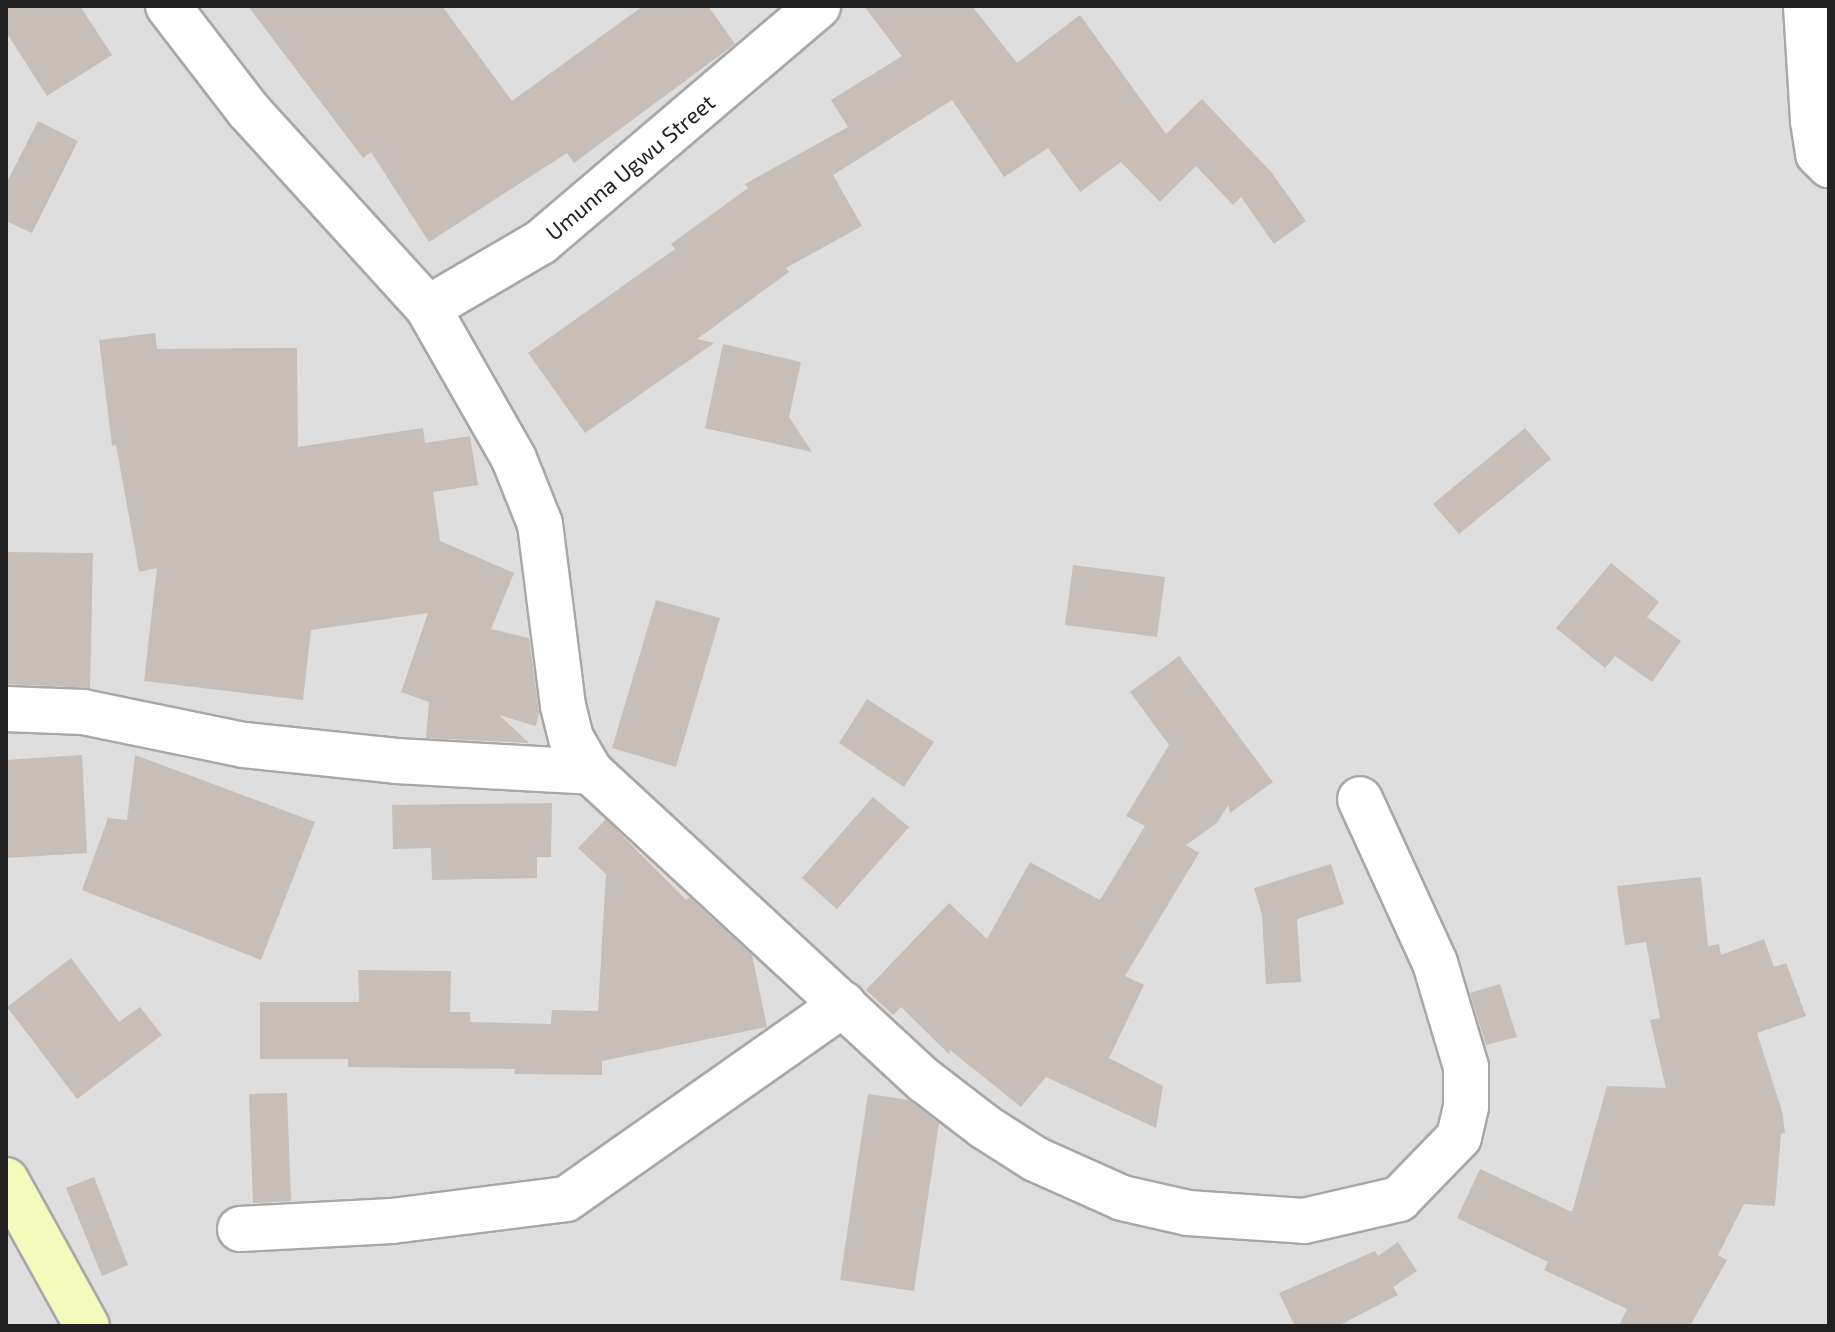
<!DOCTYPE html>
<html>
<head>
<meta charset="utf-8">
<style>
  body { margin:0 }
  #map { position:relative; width:1835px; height:1332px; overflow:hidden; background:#f1eee7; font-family:"Exo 2",sans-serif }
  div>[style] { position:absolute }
  .residential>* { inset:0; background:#dfdede }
  .building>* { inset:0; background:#c6beb7 }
  .roads { filter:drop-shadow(2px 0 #a8a8a8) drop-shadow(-2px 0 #a8a8a8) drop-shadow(0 2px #a8a8a8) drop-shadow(0 -2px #a8a8a8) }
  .street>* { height:44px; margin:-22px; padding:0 22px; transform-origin:22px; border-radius:22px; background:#fff }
  .secondary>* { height:44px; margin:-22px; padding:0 22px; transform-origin:22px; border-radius:22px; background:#f4fabc }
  span { translate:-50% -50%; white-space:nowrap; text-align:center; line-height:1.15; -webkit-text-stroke:7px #fff; paint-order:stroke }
  .street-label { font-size:22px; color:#212121 }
  .frame { position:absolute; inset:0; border:8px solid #212121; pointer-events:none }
</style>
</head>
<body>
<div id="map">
  <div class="residential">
    <div style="clip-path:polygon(6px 6px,1829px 6px,1829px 1326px,6px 1326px)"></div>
  </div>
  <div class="building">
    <div style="clip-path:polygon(6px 6px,80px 6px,112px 55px,47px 96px,6px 32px)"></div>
    <div style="clip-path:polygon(248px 6px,442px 6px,512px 101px,643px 6px,708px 6px,735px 44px,574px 163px,567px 153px,429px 242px,371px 152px,363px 158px)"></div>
    <div style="clip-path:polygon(864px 6px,972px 6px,1017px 63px,1080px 15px,1166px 134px,1202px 99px,1272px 173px,1306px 221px,1274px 244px,1241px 197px,1233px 205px,1196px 166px,1160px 202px,1121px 162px,1080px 192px,1048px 148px,1004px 177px,952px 100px,833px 175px,862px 226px,786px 268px,789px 272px,697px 339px,714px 343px,585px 433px,528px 353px,675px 249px,671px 244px,748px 188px,745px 184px,848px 127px,831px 100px,902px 56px)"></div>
    <div style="clip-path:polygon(38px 121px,78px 141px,32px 233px,6px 221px,6px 184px)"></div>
    <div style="clip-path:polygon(155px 333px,157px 349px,297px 348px,298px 447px,423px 428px,425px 443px,470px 436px,478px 485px,433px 492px,440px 541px,514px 573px,491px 629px,529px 638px,539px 712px,536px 726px,499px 715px,529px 743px,426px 738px,429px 702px,401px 692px,428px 613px,311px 630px,303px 700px,144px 681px,157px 568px,139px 572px,116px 445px,112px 446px,99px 340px)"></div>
    <div style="clip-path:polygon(723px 344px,801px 362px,789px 417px,812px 452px,705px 428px)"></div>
    <div style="clip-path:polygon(1525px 428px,1551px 459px,1459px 534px,1433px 504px)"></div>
    <div style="clip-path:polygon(6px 552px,93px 553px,90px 688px,6px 684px)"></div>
    <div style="clip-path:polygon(1611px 563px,1659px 602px,1647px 617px,1681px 641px,1652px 682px,1615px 656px,1605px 668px,1556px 628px)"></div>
    <div style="clip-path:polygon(1073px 565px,1165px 577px,1157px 637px,1065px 625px)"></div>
    <div style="clip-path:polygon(656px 600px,720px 618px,676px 767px,612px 748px)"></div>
    <div style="clip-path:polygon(1179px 656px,1273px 782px,1230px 813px,1228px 805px,1217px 823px,1186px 845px,1199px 853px,1125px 976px,1144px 985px,1109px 1058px,1163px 1086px,1156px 1128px,1046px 1077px,1021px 1107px,950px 1050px,949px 1054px,901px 1007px,893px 1015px,866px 990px,949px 903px,987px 939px,1030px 862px,1100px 900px,1145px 826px,1126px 816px,1169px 745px,1130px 692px)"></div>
    <div style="clip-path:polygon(867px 699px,934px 742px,904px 787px,839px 743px)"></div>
    <div style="clip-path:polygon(82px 755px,87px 853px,6px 858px,6px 760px)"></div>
    <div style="clip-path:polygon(135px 755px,315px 822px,261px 960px,82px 890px,108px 818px,127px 820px)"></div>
    <div style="clip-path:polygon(873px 797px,909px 827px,837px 909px,802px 878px)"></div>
    <div style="clip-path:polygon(552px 803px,551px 857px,537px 857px,537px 878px,432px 880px,431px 848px,393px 849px,392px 805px)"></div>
    <div style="clip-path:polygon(606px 819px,686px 900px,689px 897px,752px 955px,767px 1027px,602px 1061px,602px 1075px,514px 1074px,515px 1069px,348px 1067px,348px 1059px,260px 1059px,260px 1002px,359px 1002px,358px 970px,451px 971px,450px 1012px,470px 1012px,470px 1022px,551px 1024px,552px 1010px,598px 1011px,606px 874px,578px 848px)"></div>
    <div style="clip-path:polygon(1331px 864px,1344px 904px,1297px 919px,1301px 982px,1266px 984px,1262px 915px,1254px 888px)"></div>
    <div style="clip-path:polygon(1701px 877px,1708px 946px,1719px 944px,1721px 955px,1764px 939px,1774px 967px,1786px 963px,1806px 1016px,1757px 1033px,1782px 1111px,1785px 1133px,1781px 1134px,1775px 1206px,1744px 1204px,1718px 1255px,1727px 1260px,1690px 1326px,1619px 1326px,1627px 1309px,1544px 1270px,1548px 1262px,1457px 1218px,1480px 1169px,1572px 1212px,1607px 1086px,1666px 1088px,1650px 1020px,1660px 1018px,1646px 942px,1625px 945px,1617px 886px)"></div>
    <div style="clip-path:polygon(71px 958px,119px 1022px,140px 1007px,162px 1035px,77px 1099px,7px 1007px)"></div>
    <div style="clip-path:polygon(1500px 984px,1517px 1037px,1486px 1045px,1470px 993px)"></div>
    <div style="clip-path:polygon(287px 1093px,291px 1201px,253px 1203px,249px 1094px)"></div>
    <div style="clip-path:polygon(868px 1094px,909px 1100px,939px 1123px,914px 1291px,840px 1280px)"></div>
    <div style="clip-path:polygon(94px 1177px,128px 1265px,102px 1276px,66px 1188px)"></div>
    <div style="clip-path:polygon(1398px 1242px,1417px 1271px,1393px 1287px,1398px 1295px,1338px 1326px,1295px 1326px,1279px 1293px,1375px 1251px,1378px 1256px)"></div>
  </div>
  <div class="roads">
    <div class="street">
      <div style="left:168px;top:6px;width:131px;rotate:52.4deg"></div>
      <div style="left:248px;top:110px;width:268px;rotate:47.7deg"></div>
      <div style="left:428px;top:308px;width:174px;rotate:60.3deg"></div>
      <div style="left:514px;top:459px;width:70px;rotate:68.2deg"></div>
      <div style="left:540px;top:524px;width:183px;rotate:82.8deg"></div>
      <div style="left:563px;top:706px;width:33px;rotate:76deg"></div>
      <div style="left:571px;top:738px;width:39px;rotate:60deg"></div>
      <div style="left:591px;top:772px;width:454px;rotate:42.8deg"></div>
      <div style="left:924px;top:1080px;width:77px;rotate:37.6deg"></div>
      <div style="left:985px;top:1127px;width:59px;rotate:32.6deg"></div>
      <div style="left:1035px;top:1159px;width:95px;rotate:24.1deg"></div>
      <div style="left:1122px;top:1198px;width:68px;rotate:12.8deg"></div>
      <div style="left:1188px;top:1213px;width:116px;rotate:3.9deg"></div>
      <div style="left:1304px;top:1221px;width:98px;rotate:-13deg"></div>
      <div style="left:1399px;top:1199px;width:86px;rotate:-45.9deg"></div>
      <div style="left:1459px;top:1137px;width:31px;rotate:-77deg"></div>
      <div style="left:1466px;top:1107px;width:40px;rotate:-90deg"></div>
      <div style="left:1466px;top:1067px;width:109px;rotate:-106.6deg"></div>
      <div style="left:1435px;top:963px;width:180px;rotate:-114.6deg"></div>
      <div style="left:1806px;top:6px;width:115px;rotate:86.5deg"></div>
      <div style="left:1813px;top:121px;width:33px;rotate:81deg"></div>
      <div style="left:1818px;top:154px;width:16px;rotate:45deg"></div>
      <div style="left:428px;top:308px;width:131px;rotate:-30.3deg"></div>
      <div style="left:541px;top:242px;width:364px;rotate:-40.4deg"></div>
      <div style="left:6px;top:709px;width:77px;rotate:2.2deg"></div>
      <div style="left:83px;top:712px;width:164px;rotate:11.6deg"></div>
      <div style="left:244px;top:745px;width:153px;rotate:6deg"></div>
      <div style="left:396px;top:761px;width:195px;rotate:3.2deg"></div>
      <div style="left:240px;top:1229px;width:152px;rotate:-3deg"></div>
      <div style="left:392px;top:1221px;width:175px;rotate:-7.2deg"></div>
      <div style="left:566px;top:1199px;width:339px;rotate:-35.1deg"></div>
    </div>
    <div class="secondary">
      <div style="left:6px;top:1180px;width:167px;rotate:61deg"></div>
    </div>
  </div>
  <div class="street-label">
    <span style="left:630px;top:167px;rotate:-40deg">Umunna Ugwu Street</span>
  </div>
  <div class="frame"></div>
</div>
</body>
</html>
